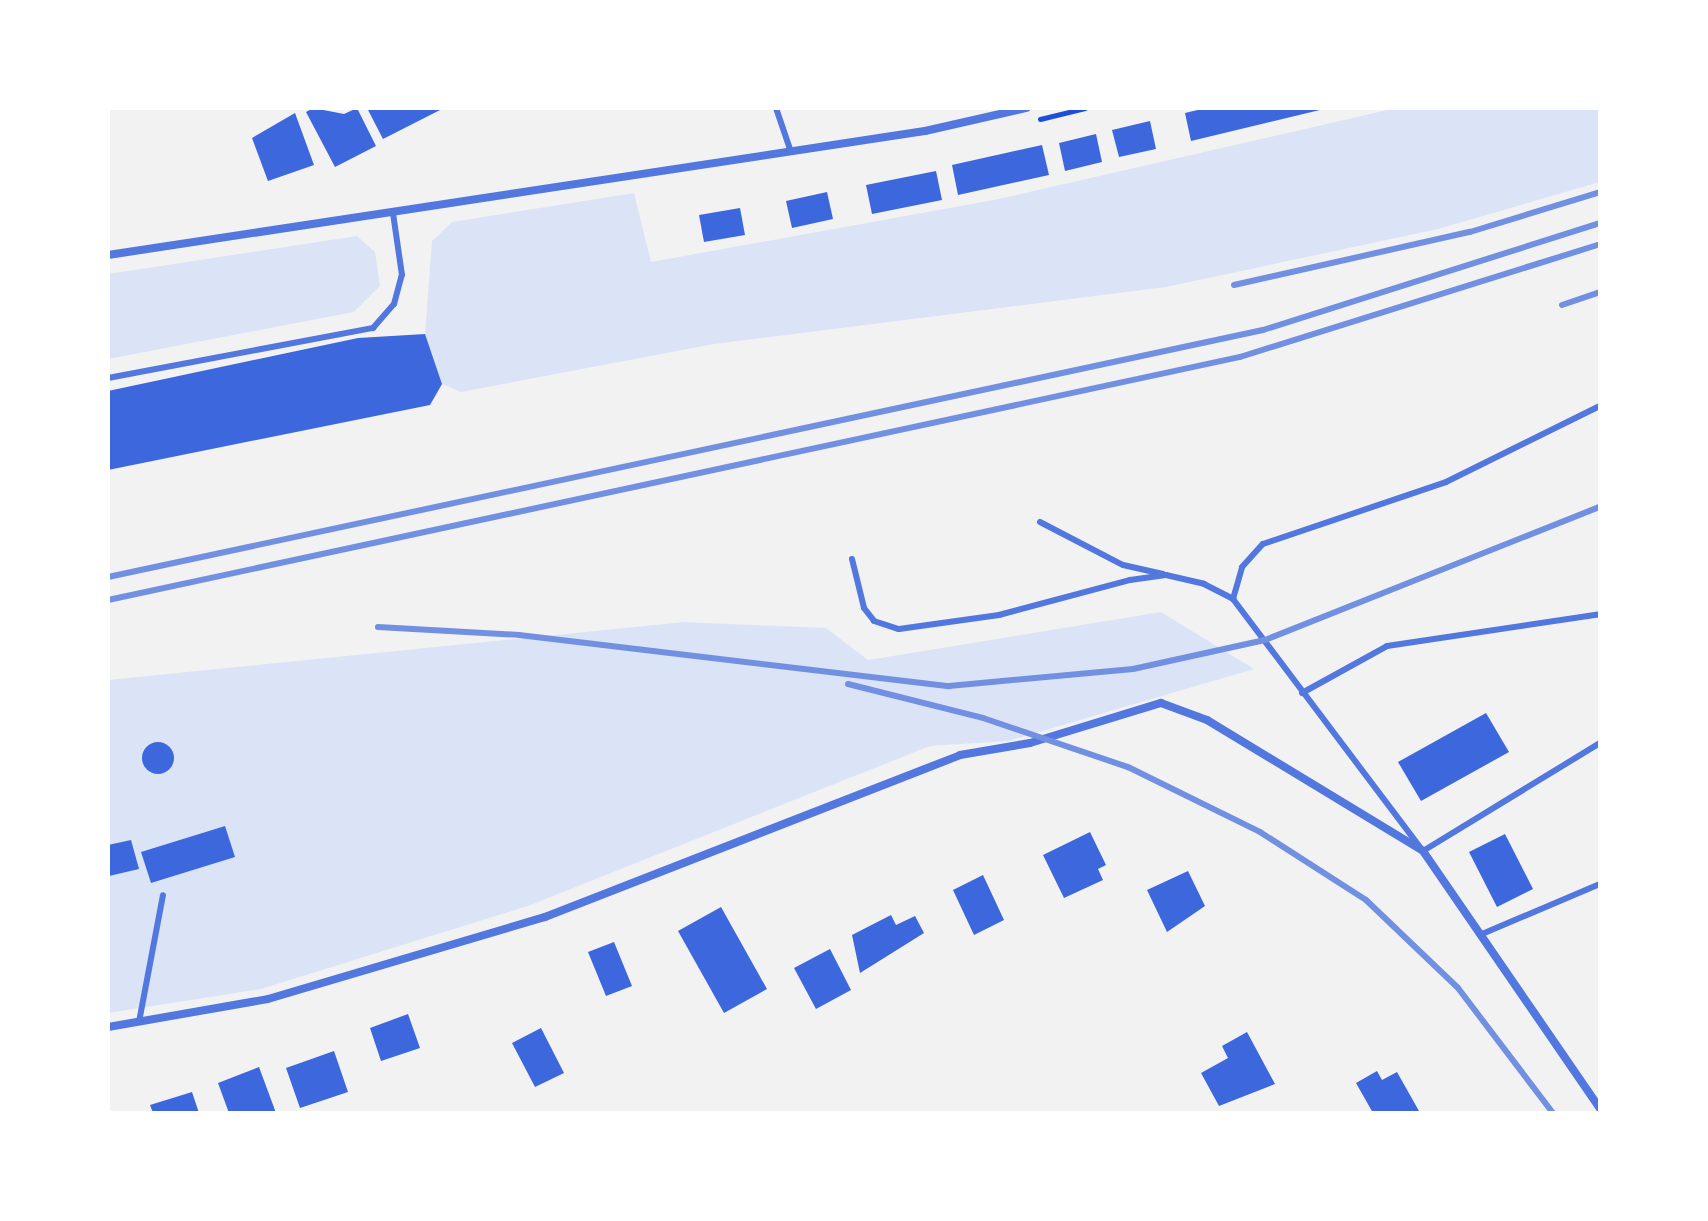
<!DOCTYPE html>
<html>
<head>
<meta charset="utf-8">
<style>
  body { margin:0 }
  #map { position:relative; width:1708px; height:1221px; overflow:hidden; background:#f2f2f2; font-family:"Fira Sans Condensed",sans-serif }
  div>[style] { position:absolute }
  .green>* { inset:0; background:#dbe4f7 }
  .building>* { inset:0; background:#3d67dc }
  .round { border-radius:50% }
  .path>* { height:5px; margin:-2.5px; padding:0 2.5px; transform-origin:2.5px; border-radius:2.5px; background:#1d4ed8 }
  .service>* { height:6px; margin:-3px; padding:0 3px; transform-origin:3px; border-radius:3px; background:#5277de }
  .minor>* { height:8px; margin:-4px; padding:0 4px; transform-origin:4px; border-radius:4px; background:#5277de }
  .rail>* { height:6px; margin:-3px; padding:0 3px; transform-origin:3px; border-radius:3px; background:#7290e2 }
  span { translate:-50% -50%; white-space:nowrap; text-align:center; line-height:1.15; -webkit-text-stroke:8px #fff; paint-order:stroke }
  .frame { position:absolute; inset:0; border:110px solid #fff; pointer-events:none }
</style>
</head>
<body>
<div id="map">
  <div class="green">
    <div style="clip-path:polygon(1396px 108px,1600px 108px,1600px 182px,1438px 229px,1166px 287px,714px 344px,461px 392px,442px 384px,425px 334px,432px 241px,452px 222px,634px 193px,651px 262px,999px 199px)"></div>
    <div style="clip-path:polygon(357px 236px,375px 252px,380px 286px,354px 312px,108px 359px,108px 274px)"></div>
    <div style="clip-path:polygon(1161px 612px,1254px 669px,1008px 741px,930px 746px,528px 906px,261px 989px,108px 1013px,108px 680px,684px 622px,826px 628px,868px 660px)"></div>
  </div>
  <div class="building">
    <div style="clip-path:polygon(313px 108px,344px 114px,357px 108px,376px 146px,335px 167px,306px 112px)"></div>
    <div style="clip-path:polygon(367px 108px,444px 108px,383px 139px)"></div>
    <div style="clip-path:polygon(1206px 108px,1324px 108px,1324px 109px,1191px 141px,1185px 113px)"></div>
    <div style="clip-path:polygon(295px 113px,314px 165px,268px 181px,252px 138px)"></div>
    <div style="clip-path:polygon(1150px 121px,1156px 149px,1119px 157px,1112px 130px)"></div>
    <div style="clip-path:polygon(1096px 134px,1102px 162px,1065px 171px,1059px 143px)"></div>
    <div style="clip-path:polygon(1042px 145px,1049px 175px,958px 195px,952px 165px)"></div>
    <div style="clip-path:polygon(936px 171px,942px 200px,872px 214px,866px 185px)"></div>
    <div style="clip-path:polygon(827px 192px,833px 219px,792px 228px,786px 201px)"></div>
    <div style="clip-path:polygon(740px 208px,745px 235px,704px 242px,699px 215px)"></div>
    <div style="clip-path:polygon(425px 334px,442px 384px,430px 405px,108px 470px,108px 391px,358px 338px)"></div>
    <div style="clip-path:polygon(1486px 713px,1509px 752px,1421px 801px,1398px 762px)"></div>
    <div class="round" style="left:142px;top:742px;width:32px;height:32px"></div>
    <div style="clip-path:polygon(225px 826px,235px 857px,151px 883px,141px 852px)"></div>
    <div style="clip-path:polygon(1090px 832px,1106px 865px,1098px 869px,1103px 880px,1064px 898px,1043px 855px)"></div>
    <div style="clip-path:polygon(1505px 834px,1533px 889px,1497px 907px,1469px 852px)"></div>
    <div style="clip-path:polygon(131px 840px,139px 869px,109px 876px,108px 845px)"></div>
    <div style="clip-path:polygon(1188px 871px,1205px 906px,1167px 932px,1147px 890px)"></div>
    <div style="clip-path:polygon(983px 875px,1004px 920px,974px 935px,953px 890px)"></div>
    <div style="clip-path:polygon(721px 907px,767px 989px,724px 1013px,678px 931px)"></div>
    <div style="clip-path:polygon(891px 915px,896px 925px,915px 916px,924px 933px,860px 973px,852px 935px)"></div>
    <div style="clip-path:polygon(614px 942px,632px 986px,606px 996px,588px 952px)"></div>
    <div style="clip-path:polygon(830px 949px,851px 990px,816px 1009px,794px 968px)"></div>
    <div style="clip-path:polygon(408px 1014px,420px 1048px,381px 1061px,370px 1028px)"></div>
    <div style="clip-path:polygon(541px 1028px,564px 1073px,535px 1087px,512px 1043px)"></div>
    <div style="clip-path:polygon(1247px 1032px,1275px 1084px,1219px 1106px,1201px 1073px,1228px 1058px,1222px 1046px)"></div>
    <div style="clip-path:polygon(334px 1051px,348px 1092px,300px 1108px,286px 1068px)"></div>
    <div style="clip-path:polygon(259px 1067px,276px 1113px,229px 1113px,218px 1083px)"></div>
    <div style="clip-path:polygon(1377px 1071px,1382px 1080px,1397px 1072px,1419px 1111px,1373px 1113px,1356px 1083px)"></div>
    <div style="clip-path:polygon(192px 1092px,199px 1113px,153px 1113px,150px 1105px)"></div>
  </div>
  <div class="path">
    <div style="left:1040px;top:119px;width:46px;rotate:-13.7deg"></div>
  </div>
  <div class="service">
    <div style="left:776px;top:108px;width:46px;rotate:71.2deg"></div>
    <div style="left:108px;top:378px;width:270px;rotate:-10.7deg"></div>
    <div style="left:373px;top:328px;width:32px;rotate:-49deg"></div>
    <div style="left:394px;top:304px;width:30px;rotate:-75deg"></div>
    <div style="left:402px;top:275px;width:63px;rotate:-98.3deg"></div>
    <div style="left:1040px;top:522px;width:93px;rotate:27.4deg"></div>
    <div style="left:1123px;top:565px;width:41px;rotate:12.7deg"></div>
    <div style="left:852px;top:559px;width:50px;rotate:76.2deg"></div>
    <div style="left:864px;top:608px;width:16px;rotate:52deg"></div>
    <div style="left:874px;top:621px;width:26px;rotate:18deg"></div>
    <div style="left:899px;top:629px;width:101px;rotate:-8deg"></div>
    <div style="left:999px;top:615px;width:136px;rotate:-15deg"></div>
    <div style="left:1130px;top:580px;width:36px;rotate:-8deg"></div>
    <div style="left:1166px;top:575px;width:39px;rotate:13deg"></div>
    <div style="left:1204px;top:584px;width:33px;rotate:27deg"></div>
    <div style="left:1233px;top:599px;width:316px;rotate:53deg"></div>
    <div style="left:1423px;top:851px;width:207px;rotate:-31.4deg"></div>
    <div style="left:1233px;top:599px;width:33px;rotate:-74deg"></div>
    <div style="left:1242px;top:567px;width:31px;rotate:-48deg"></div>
    <div style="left:1263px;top:544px;width:193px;rotate:-18.7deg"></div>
    <div style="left:1446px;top:482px;width:172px;rotate:-26.3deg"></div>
    <div style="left:1302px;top:693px;width:97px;rotate:-28.9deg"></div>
    <div style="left:1387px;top:646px;width:215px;rotate:-8.5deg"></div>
    <div style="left:1482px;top:934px;width:128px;rotate:-23deg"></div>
    <div style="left:139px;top:1022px;width:129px;rotate:-79.3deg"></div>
  </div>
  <div class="minor">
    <div style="left:108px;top:255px;width:826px;rotate:-8.63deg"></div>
    <div style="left:925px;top:131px;width:104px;rotate:-12.8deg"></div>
    <div style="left:108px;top:1027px;width:162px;rotate:-9.9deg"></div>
    <div style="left:268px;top:999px;width:289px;rotate:-16.5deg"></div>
    <div style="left:545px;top:917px;width:445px;rotate:-21.3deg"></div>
    <div style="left:960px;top:755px;width:71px;rotate:-9.7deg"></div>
    <div style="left:1030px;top:743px;width:137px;rotate:-17deg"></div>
    <div style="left:1161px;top:703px;width:49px;rotate:20.3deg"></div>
    <div style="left:1207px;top:720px;width:253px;rotate:31.2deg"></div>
    <div style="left:1423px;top:851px;width:313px;rotate:55.5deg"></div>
  </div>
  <div class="rail">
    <div style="left:1234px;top:285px;width:242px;rotate:-12.7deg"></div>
    <div style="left:1470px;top:232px;width:136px;rotate:-17.1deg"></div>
    <div style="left:1562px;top:305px;width:40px;rotate:-18.9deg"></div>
    <div style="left:108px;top:577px;width:1181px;rotate:-12.07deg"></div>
    <div style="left:1263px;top:330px;width:354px;rotate:-17.6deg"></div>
    <div style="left:108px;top:600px;width:1158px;rotate:-12.12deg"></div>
    <div style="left:1240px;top:357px;width:377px;rotate:-17.4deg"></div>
    <div style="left:378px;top:627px;width:141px;rotate:3.2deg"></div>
    <div style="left:519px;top:635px;width:433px;rotate:6.8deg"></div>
    <div style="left:949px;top:686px;width:185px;rotate:-5.3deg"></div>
    <div style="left:1133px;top:669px;width:135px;rotate:-12.4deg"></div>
    <div style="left:1265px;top:640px;width:360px;rotate:-21.7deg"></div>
    <div style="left:848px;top:684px;width:139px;rotate:14.1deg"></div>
    <div style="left:983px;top:718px;width:153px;rotate:18.7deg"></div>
    <div style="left:1128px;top:767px;width:147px;rotate:26.2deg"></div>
    <div style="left:1260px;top:832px;width:126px;rotate:32.7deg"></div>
    <div style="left:1366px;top:900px;width:127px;rotate:43.7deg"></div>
    <div style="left:1458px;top:988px;width:157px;rotate:52.8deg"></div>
  </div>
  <div class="frame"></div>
</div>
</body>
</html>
